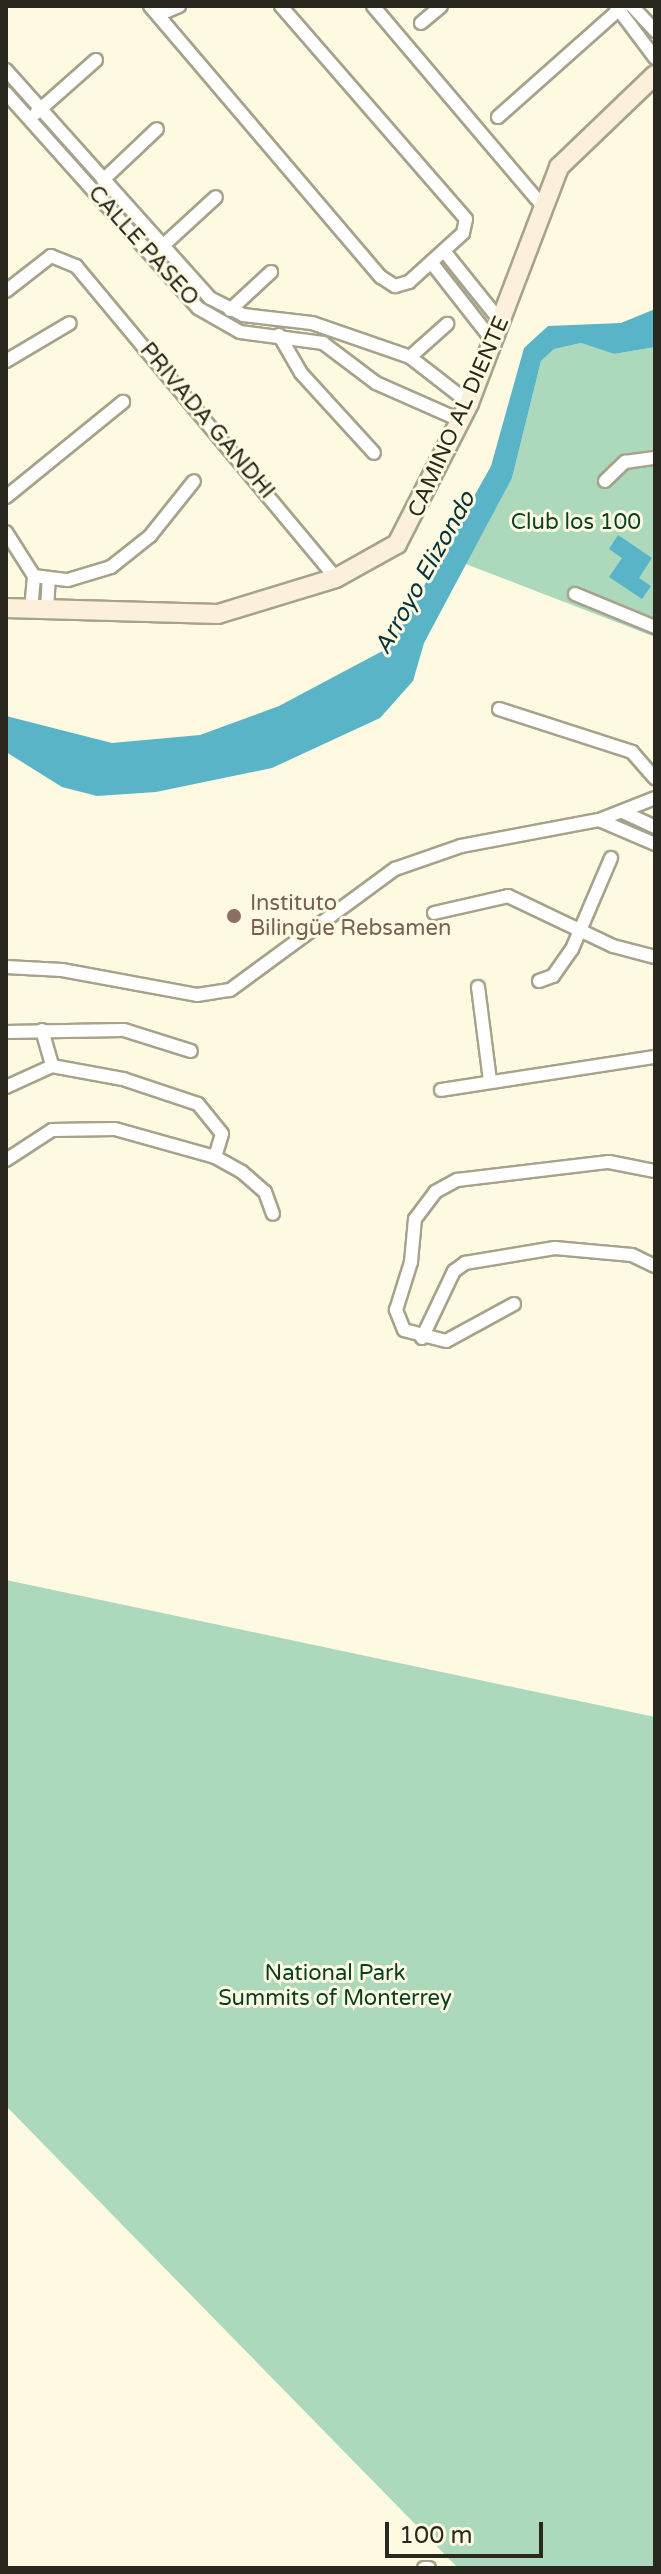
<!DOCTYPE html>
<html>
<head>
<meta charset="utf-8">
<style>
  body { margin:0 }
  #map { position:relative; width:661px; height:2574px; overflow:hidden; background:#fefae1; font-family:"Varela Round",sans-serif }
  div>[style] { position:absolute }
  .green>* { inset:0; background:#acd8bc }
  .water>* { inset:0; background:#5ab4c7 }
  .roads { filter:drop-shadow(2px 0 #a6a28b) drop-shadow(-2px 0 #a6a28b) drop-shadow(0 2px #a6a28b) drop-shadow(0 -2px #a6a28b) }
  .street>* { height:12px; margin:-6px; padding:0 6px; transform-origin:6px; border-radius:6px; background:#fff }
  .secondary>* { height:18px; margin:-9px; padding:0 9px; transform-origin:9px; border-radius:9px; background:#fdf0db }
  .dots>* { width:22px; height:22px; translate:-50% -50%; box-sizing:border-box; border:4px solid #fefae1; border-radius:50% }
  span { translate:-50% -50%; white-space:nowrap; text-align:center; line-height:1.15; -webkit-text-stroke:6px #fefae1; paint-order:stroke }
  .street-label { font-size:22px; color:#29271e }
  .park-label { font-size:22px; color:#073e24 }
  .education-label { font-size:22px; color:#785e54 }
  .left { translate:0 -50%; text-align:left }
  .water-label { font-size:24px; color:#06333b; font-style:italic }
  .frame { position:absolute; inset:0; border:8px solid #29271e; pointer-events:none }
  .scale { position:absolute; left:385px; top:2522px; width:158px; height:36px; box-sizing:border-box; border:4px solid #29271e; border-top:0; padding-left:10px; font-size:24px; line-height:28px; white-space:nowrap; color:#29271e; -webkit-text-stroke:6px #fefae1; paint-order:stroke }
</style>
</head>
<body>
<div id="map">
  <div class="green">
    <div style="clip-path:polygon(581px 343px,614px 354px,655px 347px,655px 637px,463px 563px,512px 478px,541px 361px,554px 349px)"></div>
    <div style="clip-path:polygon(6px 1580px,655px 1717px,655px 2568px,458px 2568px,6px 2106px)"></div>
  </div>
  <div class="water">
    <div style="clip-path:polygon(655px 309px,655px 347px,614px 354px,581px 343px,554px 349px,541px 361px,512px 478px,424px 643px,413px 681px,380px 718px,272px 768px,156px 792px,97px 796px,62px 787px,6px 752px,6px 716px,112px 743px,200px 735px,279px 706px,390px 647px,491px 466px,524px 348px,548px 326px,621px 323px)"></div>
    <div style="clip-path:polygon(618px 535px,652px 558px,639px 578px,651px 586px,642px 599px,609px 577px,622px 558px,609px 549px)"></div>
  </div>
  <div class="roads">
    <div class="street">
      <div style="left:150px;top:6px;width:356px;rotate:49.6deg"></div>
      <div style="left:381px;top:277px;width:17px;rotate:33deg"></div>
      <div style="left:395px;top:286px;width:15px;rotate:-16deg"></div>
      <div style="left:409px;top:282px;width:73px;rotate:-42.2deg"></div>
      <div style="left:463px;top:233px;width:14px;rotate:-78deg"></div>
      <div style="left:466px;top:219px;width:282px;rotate:-131deg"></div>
      <div style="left:373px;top:6px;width:266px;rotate:49.7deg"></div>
      <div style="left:616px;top:6px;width:65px;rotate:53.1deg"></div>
      <div style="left:632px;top:6px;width:34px;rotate:47deg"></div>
      <div style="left:158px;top:15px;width:23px;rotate:-23deg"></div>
      <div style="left:421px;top:23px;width:26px;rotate:-40deg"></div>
      <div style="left:6px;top:70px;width:306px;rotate:48.2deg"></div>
      <div style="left:210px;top:298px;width:37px;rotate:27deg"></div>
      <div style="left:243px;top:315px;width:69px;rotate:6.6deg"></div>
      <div style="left:312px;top:323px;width:104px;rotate:19.1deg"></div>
      <div style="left:410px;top:357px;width:75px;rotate:37.9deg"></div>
      <div style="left:6px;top:93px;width:288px;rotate:48.2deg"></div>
      <div style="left:198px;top:308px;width:48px;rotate:29.7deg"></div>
      <div style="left:240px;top:332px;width:84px;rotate:7.5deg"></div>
      <div style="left:323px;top:343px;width:66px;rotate:37deg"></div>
      <div style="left:376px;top:383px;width:94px;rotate:23.8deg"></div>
      <div style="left:36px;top:113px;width:80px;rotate:-41.5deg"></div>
      <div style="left:498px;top:117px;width:167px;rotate:-41.6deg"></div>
      <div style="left:103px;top:180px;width:74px;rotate:-43.4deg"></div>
      <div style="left:444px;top:251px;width:91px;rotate:51.2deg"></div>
      <div style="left:156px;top:252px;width:81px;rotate:-42.5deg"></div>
      <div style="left:431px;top:262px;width:100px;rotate:51.9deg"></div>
      <div style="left:6px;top:291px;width:57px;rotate:-37.9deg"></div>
      <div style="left:51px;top:256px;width:27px;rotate:22deg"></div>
      <div style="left:76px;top:266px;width:406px;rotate:50.2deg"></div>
      <div style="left:230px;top:310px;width:56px;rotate:-42.8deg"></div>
      <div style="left:279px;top:335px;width:44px;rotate:59.9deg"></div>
      <div style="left:301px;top:373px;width:108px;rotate:47.6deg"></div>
      <div style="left:410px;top:357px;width:50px;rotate:-41.7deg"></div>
      <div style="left:6px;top:361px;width:74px;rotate:-30.7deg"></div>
      <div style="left:605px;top:481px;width:28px;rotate:-44deg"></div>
      <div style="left:625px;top:462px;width:30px;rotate:-8deg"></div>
      <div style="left:6px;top:497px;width:151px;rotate:-39.1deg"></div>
      <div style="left:6px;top:532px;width:52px;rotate:57.5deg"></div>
      <div style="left:34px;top:576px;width:34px;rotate:95deg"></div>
      <div style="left:34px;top:576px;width:34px;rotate:7deg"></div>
      <div style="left:68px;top:580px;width:45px;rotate:-16.8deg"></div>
      <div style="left:111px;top:567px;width:50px;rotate:-38.5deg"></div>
      <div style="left:150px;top:536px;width:70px;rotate:-51.3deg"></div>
      <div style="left:575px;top:594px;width:87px;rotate:22.4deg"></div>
      <div style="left:47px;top:612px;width:33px;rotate:-87deg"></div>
      <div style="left:499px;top:709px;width:140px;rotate:17.9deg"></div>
      <div style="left:632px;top:752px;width:35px;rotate:49deg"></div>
      <div style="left:623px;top:812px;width:35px;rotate:25deg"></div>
      <div style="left:599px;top:820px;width:61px;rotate:23.2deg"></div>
      <div style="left:434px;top:913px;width:76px;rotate:-12.9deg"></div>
      <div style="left:508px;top:896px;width:116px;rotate:25.5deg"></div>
      <div style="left:613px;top:946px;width:43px;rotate:14.7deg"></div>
      <div style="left:6px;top:967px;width:56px;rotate:3.1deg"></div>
      <div style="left:62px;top:970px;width:137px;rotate:10.5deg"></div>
      <div style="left:197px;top:995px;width:33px;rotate:-9deg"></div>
      <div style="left:230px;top:990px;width:205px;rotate:-36.3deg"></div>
      <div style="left:395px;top:869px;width:70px;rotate:-19.2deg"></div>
      <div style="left:461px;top:846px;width:140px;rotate:-10.7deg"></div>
      <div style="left:599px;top:820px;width:60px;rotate:-21.4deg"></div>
      <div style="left:539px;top:981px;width:15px;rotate:-20deg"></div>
      <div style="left:553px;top:976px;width:33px;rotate:-55deg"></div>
      <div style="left:572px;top:949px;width:99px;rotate:-66.8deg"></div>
      <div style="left:478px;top:987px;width:95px;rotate:82.7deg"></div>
      <div style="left:42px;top:1030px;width:37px;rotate:74deg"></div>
      <div style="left:6px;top:1032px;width:118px;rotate:-1deg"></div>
      <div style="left:124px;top:1030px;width:70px;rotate:17.4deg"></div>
      <div style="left:6px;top:1087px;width:51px;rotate:-24.5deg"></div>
      <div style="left:52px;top:1066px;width:72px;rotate:10.4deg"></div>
      <div style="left:123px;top:1079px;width:79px;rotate:18.4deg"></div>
      <div style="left:198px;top:1104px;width:38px;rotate:51deg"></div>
      <div style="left:222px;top:1134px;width:24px;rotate:107deg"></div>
      <div style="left:441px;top:1090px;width:217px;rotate:-8.8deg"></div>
      <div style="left:6px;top:1160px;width:55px;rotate:-33.1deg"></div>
      <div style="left:52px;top:1130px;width:63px;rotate:-0.9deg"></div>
      <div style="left:115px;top:1129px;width:104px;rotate:15.6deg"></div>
      <div style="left:215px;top:1157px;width:31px;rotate:29deg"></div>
      <div style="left:242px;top:1172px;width:30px;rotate:41deg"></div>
      <div style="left:265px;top:1192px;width:23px;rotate:70deg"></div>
      <div style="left:514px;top:1304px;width:77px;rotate:151.4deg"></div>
      <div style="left:446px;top:1341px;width:43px;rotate:-165.3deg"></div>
      <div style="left:404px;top:1330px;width:22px;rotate:-112deg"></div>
      <div style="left:396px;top:1310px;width:50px;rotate:-72.6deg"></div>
      <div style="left:411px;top:1262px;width:43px;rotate:-84.7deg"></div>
      <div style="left:415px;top:1219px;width:34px;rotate:-53deg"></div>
      <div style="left:435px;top:1192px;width:25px;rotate:-29deg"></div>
      <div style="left:457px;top:1180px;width:153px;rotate:-6.8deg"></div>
      <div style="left:609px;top:1162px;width:47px;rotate:11.1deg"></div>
      <div style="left:422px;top:1338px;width:74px;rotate:-64.5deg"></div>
      <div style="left:454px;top:1271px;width:14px;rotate:-36deg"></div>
      <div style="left:465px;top:1263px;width:91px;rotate:-9.5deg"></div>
      <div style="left:555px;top:1248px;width:77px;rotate:5.2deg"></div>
      <div style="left:632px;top:1255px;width:25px;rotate:26deg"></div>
      <div style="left:424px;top:2568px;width:5px"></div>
    </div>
    <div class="secondary">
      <div style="left:6px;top:608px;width:212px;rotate:1.6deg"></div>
      <div style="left:218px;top:614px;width:123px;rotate:-17deg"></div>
      <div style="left:336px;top:578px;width:70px;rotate:-29.1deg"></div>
      <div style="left:397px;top:544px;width:158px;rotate:-62.9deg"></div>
      <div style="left:469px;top:403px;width:253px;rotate:-69.1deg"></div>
      <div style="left:559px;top:167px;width:133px;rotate:-43.8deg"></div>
    </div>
  </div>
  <div class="dots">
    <div style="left:234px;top:916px;background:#8d6e63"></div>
  </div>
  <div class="street-label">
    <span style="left:143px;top:246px;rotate:48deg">CALLE PASEO</span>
    <span style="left:459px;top:417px;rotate:-66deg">CAMINO AL DIENTE</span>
    <span style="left:207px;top:421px;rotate:50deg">PRIVADA GANDHI</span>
  </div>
  <div class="park-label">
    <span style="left:576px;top:523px">Club los 100</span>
    <span style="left:335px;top:1986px">National Park<br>Summits of Monterrey</span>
  </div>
  <div class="education-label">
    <span class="left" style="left:250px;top:916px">Instituto<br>Bilingüe Rebsamen</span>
  </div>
  <div class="water-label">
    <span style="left:425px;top:573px;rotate:-61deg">Arroyo Elizondo</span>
  </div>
  <div class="frame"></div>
  <div class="scale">100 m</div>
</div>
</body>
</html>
